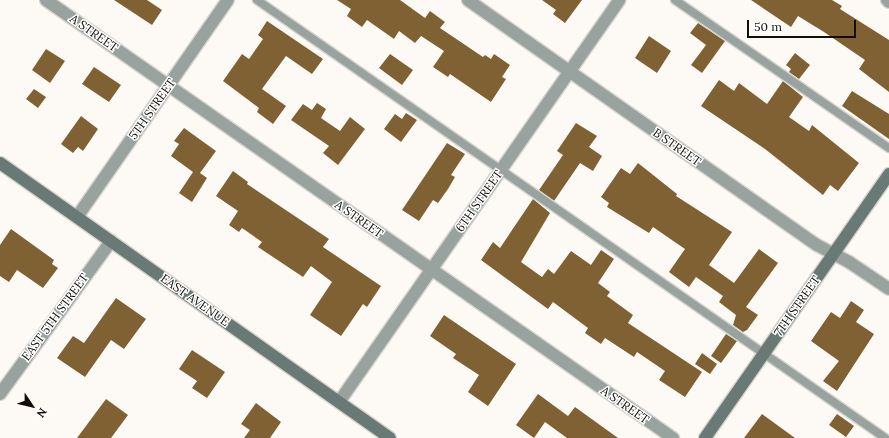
<!DOCTYPE html>
<html>
<head>
<meta charset="utf-8">
<style>
  body { margin:0 }
  #map { position:relative; width:889px; height:438px; overflow:hidden; background:#fdfaf6; font-family:Lora,serif }
  div>[style] { position:absolute }
  .building>* { inset:0; background:#806134 }
  .roads { filter:drop-shadow(1px 0 #d7d4d0) drop-shadow(-1px 0 #d7d4d0) drop-shadow(0 1px #d7d4d0) drop-shadow(0 -1px #d7d4d0) }
  .lane>* { height:8px; margin:-4px; padding:0 4px; transform-origin:4px; border-radius:4px; background:#98a3a0 }
  .street>* { height:12px; margin:-6px; padding:0 6px; transform-origin:6px; border-radius:6px; background:#98a3a0 }
  .secondary>* { height:12px; margin:-6px; padding:0 6px; transform-origin:6px; border-radius:6px; background:#697975 }
  span { translate:-50% -50%; white-space:nowrap; text-align:center; line-height:1.15; -webkit-text-stroke:3px #fff; paint-order:stroke }
  .street-label { font-size:12px; color:#120d07 }
  .north { position:absolute; left:12px; top:386px; width:40px; height:40px; -webkit-text-stroke:3px #fff; paint-order:stroke; rotate:125deg; font-size:11px; font-weight:700; line-height:16px; text-align:center; color:#120d07 }
  .north::after { content:''; display:block; margin:auto; width:14px; height:18px; background:#120d07; clip-path:polygon(50% 0,100% 100%,50% 72%,0 100%) }
  .scale { position:absolute; left:747px; top:20px; width:109px; height:18px; box-sizing:border-box; border:2px solid #120d07; border-top:0; padding-left:5px; font-size:12px; line-height:14px; white-space:nowrap; color:#120d07; -webkit-text-stroke:3px #fff; paint-order:stroke }
</style>
</head>
<body>
<div id="map">
  <div class="building">
    <div style="clip-path:polygon(114px 0,147px 0,162px 10px,152px 25px)"></div>
    <div style="clip-path:polygon(337px 0,400px 0,425px 18px,430px 11px,445px 22px,440px 28px,483px 57px,485px 55px,491px 59px,494px 54px,510px 65px,502px 77px,506px 79px,491px 102px,450px 74px,448px 77px,433px 67px,444px 51px,421px 36px,415px 43px,399px 31px,394px 39px,367px 20px,362px 27px,347px 16px,351px 9px)"></div>
    <div style="clip-path:polygon(542px 0,582px 0,565px 23px,553px 14px,556px 10px)"></div>
    <div style="clip-path:polygon(751px 0,832px 0,842px 6px,840px 9px,889px 40px,889px 92px,859px 69px,865px 60px,824px 32px,798px 16px,791px 27px)"></div>
    <div style="clip-path:polygon(267px 21px,323px 59px,312px 74px,286px 56px,262px 89px,286px 106px,273px 124px,257px 112px,259px 108px,223px 81px,242px 54px,249px 59px,263px 39px,258px 35px)"></div>
    <div style="clip-path:polygon(698px 23px,725px 41px,702px 73px,691px 65px,706px 45px,690px 33px)"></div>
    <div style="clip-path:polygon(649px 36px,671px 51px,657px 73px,635px 58px)"></div>
    <div style="clip-path:polygon(46px 49px,65px 61px,50px 83px,32px 70px)"></div>
    <div style="clip-path:polygon(795px 53px,810px 65px,799px 79px,789px 72px,791px 69px,786px 65px)"></div>
    <div style="clip-path:polygon(390px 54px,413px 70px,402px 85px,379px 68px)"></div>
    <div style="clip-path:polygon(94px 67px,121px 85px,109px 102px,82px 84px)"></div>
    <div style="clip-path:polygon(719px 80px,734px 91px,739px 83px,767px 104px,783px 81px,803px 97px,789px 117px,809px 131px,812px 125px,859px 163px,838px 191px,830px 185px,823px 195px,765px 149px,701px 106px)"></div>
    <div style="clip-path:polygon(34px 89px,46px 97px,38px 108px,26px 99px)"></div>
    <div style="clip-path:polygon(852px 91px,889px 114px,889px 139px,842px 106px)"></div>
    <div style="clip-path:polygon(317px 103px,326px 109px,321px 118px,340px 131px,350px 117px,365px 129px,338px 165px,323px 153px,329px 146px,291px 120px,303px 104px,312px 110px)"></div>
    <div style="clip-path:polygon(406px 113px,417px 120px,401px 142px,384px 129px,395px 114px,402px 119px)"></div>
    <div style="clip-path:polygon(81px 116px,98px 129px,83px 151px,78px 147px,73px 153px,61px 144px)"></div>
    <div style="clip-path:polygon(576px 123px,597px 136px,589px 147px,602px 156px,593px 171px,580px 163px,554px 201px,539px 190px,563px 155px,557px 151px)"></div>
    <div style="clip-path:polygon(184px 128px,216px 151px,200px 173px,207px 178px,192px 202px,179px 193px,193px 172px,171px 156px,179px 144px,174px 141px)"></div>
    <div style="clip-path:polygon(447px 143px,465px 154px,451px 175px,455px 177px,448px 189px,438px 203px,433px 200px,419px 221px,402px 210px)"></div>
    <div style="clip-path:polygon(638px 163px,677px 194px,676px 196px,732px 232px,709px 265px,734px 283px,759px 249px,778px 263px,746px 307px,758px 315px,747px 330px,743px 332px,733px 325px,736px 315px,719px 302px,723px 296px,696px 277px,689px 287px,669px 272px,685px 249px,653px 227px,649px 233px,607px 207px,609px 203px,601px 197px,621px 168px,630px 174px)"></div>
    <div style="clip-path:polygon(233px 171px,248px 182px,247px 184px,329px 239px,323px 247px,381px 286px,367px 307px,363px 304px,341px 336px,310px 315px,332px 282px,311px 266px,303px 277px,258px 247px,262px 242px,242px 228px,239px 232px,229px 225px,238px 211px,216px 196px)"></div>
    <div style="clip-path:polygon(533px 199px,550px 213px,521px 262px,542px 277px,548px 269px,554px 274px,571px 251px,591px 265px,601px 250px,614px 259px,598px 283px,610px 292px,607px 296px,633px 315px,628px 323px,702px 372px,685px 397px,659px 380px,665px 371px,637px 352px,634px 357px,605px 338px,601px 344px,585px 333px,588px 328px,553px 302px,548px 309px,481px 260px,493px 242px,500px 248px)"></div>
    <div style="clip-path:polygon(11px 229px,54px 260px,52px 264px,58px 268px,43px 288px,17px 270px,9px 282px,0 276px,0 245px)"></div>
    <div style="clip-path:polygon(116px 298px,146px 319px,124px 349px,111px 340px,85px 377px,57px 358px,73px 336px,84px 343px)"></div>
    <div style="clip-path:polygon(851px 301px,864px 310px,856px 322px,874px 334px,837px 391px,823px 381px,839px 361px,811px 341px,831px 312px,840px 318px)"></div>
    <div style="clip-path:polygon(444px 315px,516px 364px,488px 406px,468px 392px,479px 375px,453px 358px,456px 354px,430px 336px)"></div>
    <div style="clip-path:polygon(726px 334px,737px 341px,721px 363px,711px 356px)"></div>
    <div style="clip-path:polygon(192px 350px,225px 372px,207px 398px,192px 388px,197px 381px,179px 369px)"></div>
    <div style="clip-path:polygon(702px 353px,717px 364px,710px 374px,695px 364px)"></div>
    <div style="clip-path:polygon(538px 394px,568px 416px,575px 407px,618px 438px,567px 438px,545px 422px,534px 438px,516px 425px)"></div>
    <div style="clip-path:polygon(106px 399px,128px 415px,111px 438px,77px 438px)"></div>
    <div style="clip-path:polygon(256px 403px,281px 422px,270px 438px,244px 438px,250px 430px,241px 424px)"></div>
    <div style="clip-path:polygon(762px 414px,795px 438px,744px 438px)"></div>
    <div style="clip-path:polygon(837px 414px,854px 426px,846px 437px,829px 425px)"></div>
  </div>
  <div class="roads">
    <div class="lane">
      <div style="left:257px;top:0;width:766px;rotate:34.89deg"></div>
      <div style="left:675px;top:0;width:260px;rotate:34.7deg"></div>
    </div>
    <div class="street">
      <div style="left:46px;top:0;width:765px;rotate:34.94deg"></div>
      <div style="left:468px;top:0;width:426px;rotate:35.1deg"></div>
      <div style="left:817px;top:245px;width:36px;rotate:28deg"></div>
      <div style="left:849px;top:262px;width:48px;rotate:34deg"></div>
      <div style="left:887px;top:0;width:3px;rotate:45deg"></div>
      <div style="left:77px;top:217px;width:264px;rotate:-55.2deg"></div>
      <div style="left:0;top:394px;width:189px;rotate:-54deg"></div>
      <div style="left:339px;top:402px;width:490px;rotate:-55.1deg"></div>
    </div>
    <div class="secondary">
      <div style="left:0;top:163px;width:477px;rotate:35.2deg"></div>
      <div style="left:705px;top:438px;width:322px;rotate:-55.1deg"></div>
    </div>
  </div>
  <div class="street-label">
    <span style="left:94px;top:33px;rotate:35deg">A STREET</span>
    <span style="left:152px;top:109px;rotate:-55deg">5TH STREET</span>
    <span style="left:677px;top:147px;rotate:35deg">B STREET</span>
    <span style="left:479px;top:201px;rotate:-55deg">6TH STREET</span>
    <span style="left:359px;top:219px;rotate:35deg">A STREET</span>
    <span style="left:195px;top:300px;rotate:35deg">EAST AVENUE</span>
    <span style="left:797px;top:306px;rotate:-55deg">7TH STREET</span>
    <span style="left:55px;top:317px;rotate:-54deg">EAST 5TH STREET</span>
    <span style="left:625px;top:405px;rotate:35deg">A STREET</span>
  </div>
  <div class="north">N</div>
  <div class="scale">50 m</div>
</div>
</body>
</html>
